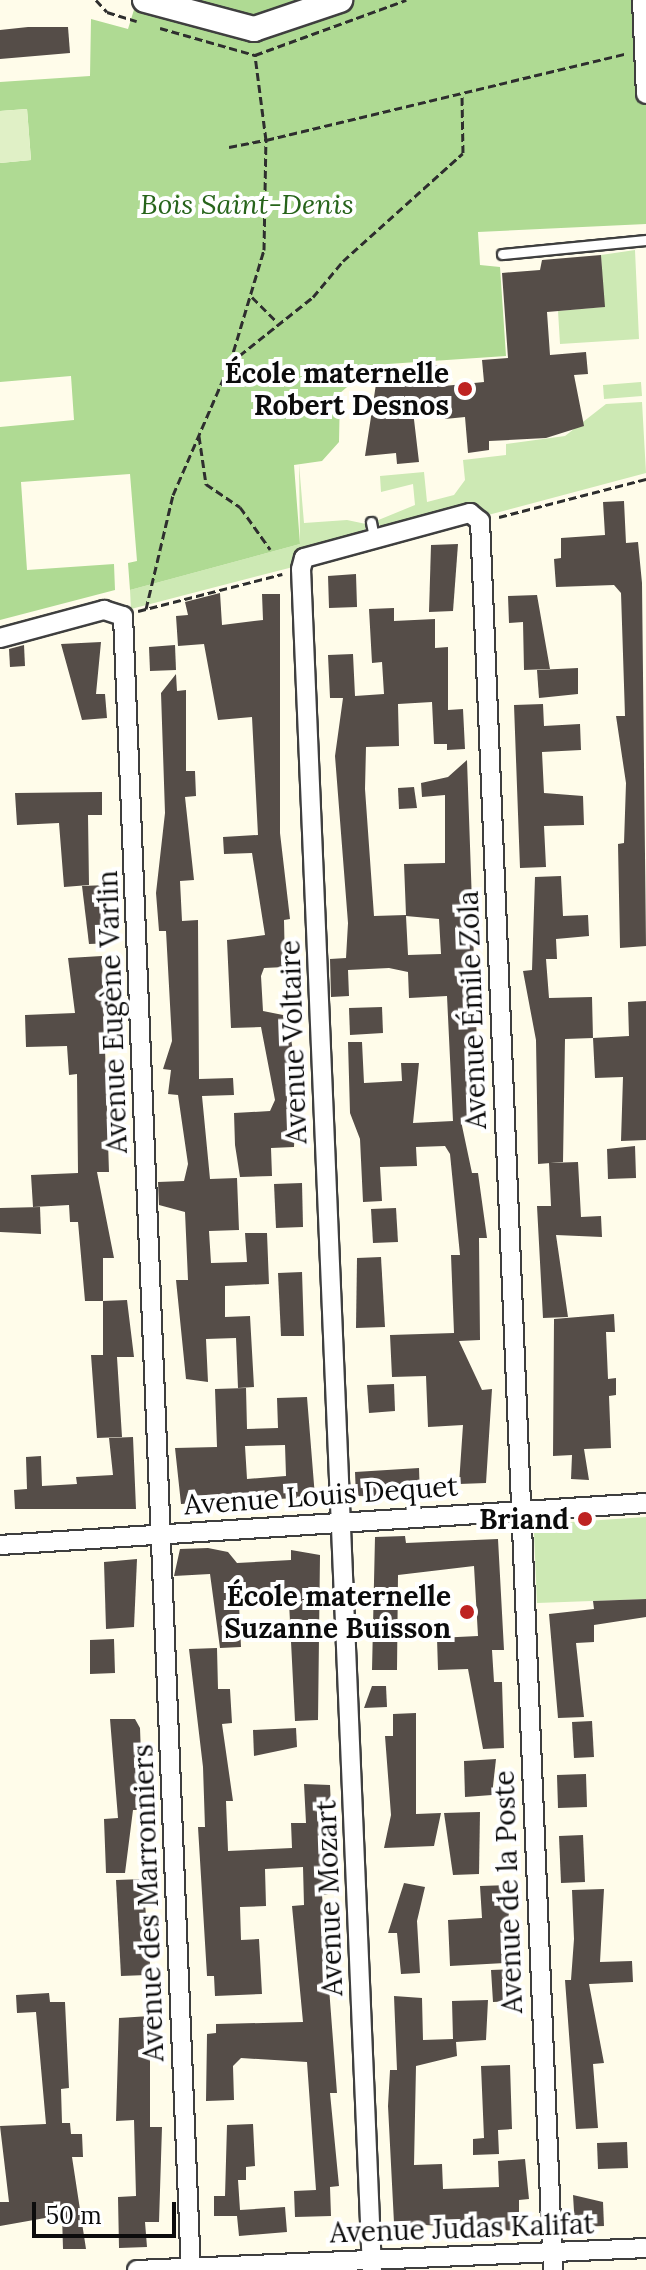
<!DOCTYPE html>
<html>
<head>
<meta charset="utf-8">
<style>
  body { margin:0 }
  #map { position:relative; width:646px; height:2270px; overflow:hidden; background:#fffcea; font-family:Lora,serif }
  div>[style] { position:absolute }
  .green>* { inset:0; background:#cde9b4 }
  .forest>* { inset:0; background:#afda93 }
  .pitch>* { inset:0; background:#e0f0c6 }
  .building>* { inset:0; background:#554d48 }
  .path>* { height:3px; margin-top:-1.5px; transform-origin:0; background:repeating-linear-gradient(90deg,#2e2e2e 0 8px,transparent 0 12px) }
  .roads { filter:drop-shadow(2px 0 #3f3f3f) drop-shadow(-2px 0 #3f3f3f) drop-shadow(0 2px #3f3f3f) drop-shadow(0 -2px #3f3f3f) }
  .service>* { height:9px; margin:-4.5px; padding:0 4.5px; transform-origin:4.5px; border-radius:4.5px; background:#fff }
  .minor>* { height:18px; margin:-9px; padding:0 9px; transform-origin:9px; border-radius:9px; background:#fff }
  .tertiary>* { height:24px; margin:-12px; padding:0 12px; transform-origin:12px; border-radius:12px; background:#fff }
  .dots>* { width:22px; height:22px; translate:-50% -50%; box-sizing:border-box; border:4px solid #fff; border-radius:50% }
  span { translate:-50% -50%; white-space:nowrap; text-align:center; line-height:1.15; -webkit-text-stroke:8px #fff; paint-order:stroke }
  .park-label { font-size:28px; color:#27641b; font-style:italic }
  .poi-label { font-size:28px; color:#0c0c0c; font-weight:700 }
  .right { translate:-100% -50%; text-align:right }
  .street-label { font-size:28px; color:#0c0c0c }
  .scale { position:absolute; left:32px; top:2202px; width:144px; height:36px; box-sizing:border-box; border:4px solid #0c0c0c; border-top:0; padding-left:10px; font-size:24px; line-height:28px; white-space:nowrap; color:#0c0c0c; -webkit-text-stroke:6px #fff; paint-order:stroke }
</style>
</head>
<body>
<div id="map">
  <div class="green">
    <div style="clip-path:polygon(635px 250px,639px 339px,560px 344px,558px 311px,604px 307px,601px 255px)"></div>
    <div style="clip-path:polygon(641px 382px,642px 396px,604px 399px,603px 385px)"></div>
    <div style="clip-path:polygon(642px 402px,646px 473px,488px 515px,473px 505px,383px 528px,376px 521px,415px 505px,413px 484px,381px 492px,380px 476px,424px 472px,427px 502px,454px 495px,465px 480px,463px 460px,506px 455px,506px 444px,565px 436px,606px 404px)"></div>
    <div style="clip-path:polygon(299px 464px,304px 523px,347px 520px,366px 524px,364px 534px,302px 550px,293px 567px,131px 609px,130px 590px,300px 544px)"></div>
    <div style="clip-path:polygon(646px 1517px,646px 1599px,537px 1603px,534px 1533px,541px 1524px)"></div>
  </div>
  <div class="forest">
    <div style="clip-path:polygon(137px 0,646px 0,646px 224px,478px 232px,480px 265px,500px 267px,506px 356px,373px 365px,340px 393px,339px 442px,322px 461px,294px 465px,300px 544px,130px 590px,128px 563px,137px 561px,130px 474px,21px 482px,27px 570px,114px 564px,115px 590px,0 620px,0 427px,74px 420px,71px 376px,0 382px,0 163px,31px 160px,27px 109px,0 111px,0 82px,90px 76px,91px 19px,128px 29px)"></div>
  </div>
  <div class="pitch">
    <div style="clip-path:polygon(27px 109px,31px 160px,0 163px,0 111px)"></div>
  </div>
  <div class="building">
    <div style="clip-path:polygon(28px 27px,68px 27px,70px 53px,0 59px,0 30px)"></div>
    <div style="clip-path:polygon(601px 255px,605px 307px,547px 312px,550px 355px,586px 352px,588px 374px,574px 375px,584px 426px,546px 438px,489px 441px,489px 450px,468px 453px,465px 417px,445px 419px,443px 408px,413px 411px,419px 462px,397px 464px,396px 453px,365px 456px,378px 371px,442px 365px,444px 386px,484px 382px,482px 360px,508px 358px,502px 273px,540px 270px,542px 260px)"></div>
    <div style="clip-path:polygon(624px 501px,626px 543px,638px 542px,642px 583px,646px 946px,620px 948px,618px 844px,624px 843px,626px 783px,616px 716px,625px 716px,621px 593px,614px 585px,556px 587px,554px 559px,561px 558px,561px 538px,605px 535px,603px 502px)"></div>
    <div style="clip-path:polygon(458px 544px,453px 611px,429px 612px,431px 545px)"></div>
    <div style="clip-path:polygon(356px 574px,357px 607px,329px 608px,328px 576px)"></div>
    <div style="clip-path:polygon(220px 593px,222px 625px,263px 620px,262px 594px,280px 594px,280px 833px,290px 919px,284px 920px,285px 967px,264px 968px,261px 976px,263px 1011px,288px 1016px,297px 1081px,294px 1147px,271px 1148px,272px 1176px,240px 1177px,235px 1145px,234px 1113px,270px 1111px,275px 1100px,261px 1027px,231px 1028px,227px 940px,265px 935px,252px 853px,224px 854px,223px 837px,258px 835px,252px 717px,218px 720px,204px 644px,178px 646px,176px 616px,188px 615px,185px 602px)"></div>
    <div style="clip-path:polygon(537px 595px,550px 669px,524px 670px,523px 622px,509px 623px,508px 596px)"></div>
    <div style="clip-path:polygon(evenodd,394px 608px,394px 621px,435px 619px,435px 648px,448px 647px,448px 710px,463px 709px,465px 749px,447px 750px,447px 744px,434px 744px,432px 702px,398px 704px,399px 746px,366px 747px,365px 789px,374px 916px,406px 915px,404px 864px,445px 863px,445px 795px,422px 797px,421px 783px,448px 777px,467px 760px,479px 1103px,472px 1121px,461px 1121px,472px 1173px,478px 1173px,487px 1238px,479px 1238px,480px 1340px,459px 1341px,482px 1390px,492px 1389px,486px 1483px,459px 1484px,463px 1425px,428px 1427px,426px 1376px,392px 1377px,390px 1335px,454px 1333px,451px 1255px,460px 1255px,450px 1154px,445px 1146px,416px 1147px,417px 1166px,380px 1167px,382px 1201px,363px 1202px,360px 1139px,350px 1113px,348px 1042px,362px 1042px,364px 1083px,402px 1081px,401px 1063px,419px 1063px,413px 1123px,453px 1121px,447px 996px,409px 998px,408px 972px,389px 968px,348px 970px,349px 996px,331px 997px,330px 959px,346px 958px,348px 923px,335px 756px,343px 698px,330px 698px,328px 655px,353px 654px,355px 696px,384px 694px,382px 662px,372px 663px,369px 609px,394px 608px,406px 916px,439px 919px,441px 954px,408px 955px,406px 916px)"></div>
    <div style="clip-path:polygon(101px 642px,96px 694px,105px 694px,107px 718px,82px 720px,61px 644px)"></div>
    <div style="clip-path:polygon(24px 645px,25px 666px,10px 667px,9px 649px)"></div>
    <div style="clip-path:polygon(175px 645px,176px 670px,150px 671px,149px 647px)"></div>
    <div style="clip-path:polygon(578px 668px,578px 694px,539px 698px,537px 670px)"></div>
    <div style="clip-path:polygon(176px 674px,177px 691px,186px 690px,186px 771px,195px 771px,196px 796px,185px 797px,194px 880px,180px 881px,182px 921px,198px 920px,199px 1079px,233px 1078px,234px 1095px,202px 1096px,210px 1179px,237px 1178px,239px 1230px,209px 1231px,211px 1263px,247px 1262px,245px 1233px,267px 1233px,269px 1284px,225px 1286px,225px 1317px,250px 1316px,254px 1387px,238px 1388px,236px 1338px,206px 1339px,208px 1382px,186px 1379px,176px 1280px,188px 1280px,185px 1212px,159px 1205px,158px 1182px,184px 1181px,188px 1164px,178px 1095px,168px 1094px,171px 1070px,163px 1069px,172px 1041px,166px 931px,159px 931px,156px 893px,165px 813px,161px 693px)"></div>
    <div style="clip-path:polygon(543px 704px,544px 726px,580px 724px,581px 750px,542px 752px,544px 793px,583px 796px,584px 825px,544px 826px,546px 867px,520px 868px,514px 705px)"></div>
    <div style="clip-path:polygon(414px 787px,417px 808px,399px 809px,398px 788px)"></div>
    <div style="clip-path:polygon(102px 792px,102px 815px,88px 815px,89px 885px,64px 887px,59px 823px,17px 825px,15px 793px)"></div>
    <div style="clip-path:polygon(561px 876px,563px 916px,588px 915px,589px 936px,556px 939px,557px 959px,546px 959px,549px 998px,592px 997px,593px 1038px,565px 1039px,563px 1162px,538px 1164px,536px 1040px,523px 971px,532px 970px,535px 877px)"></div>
    <div style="clip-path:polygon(108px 885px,113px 943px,89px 944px,82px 886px)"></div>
    <div style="clip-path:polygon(102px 956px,109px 1172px,97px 1172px,114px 1258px,103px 1258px,103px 1301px,85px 1301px,78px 1222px,70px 1222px,69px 1205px,33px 1207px,31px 1175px,78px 1173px,77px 1074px,69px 1075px,67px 1046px,26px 1047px,25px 1015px,75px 1013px,68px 958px)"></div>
    <div style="clip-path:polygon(646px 1001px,646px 1140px,621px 1141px,623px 1077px,595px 1078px,593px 1038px,629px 1036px,628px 1002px)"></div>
    <div style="clip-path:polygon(382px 1007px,383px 1033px,350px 1035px,349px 1008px)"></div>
    <div style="clip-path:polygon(635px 1146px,636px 1178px,608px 1179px,607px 1149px)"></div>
    <div style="clip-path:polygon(578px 1162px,581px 1217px,601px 1216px,602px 1237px,556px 1235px,568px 1317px,543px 1318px,537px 1206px,551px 1206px,549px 1163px)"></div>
    <div style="clip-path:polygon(302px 1183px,303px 1227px,276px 1228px,274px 1184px)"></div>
    <div style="clip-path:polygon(40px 1207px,41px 1234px,0 1232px,0 1208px)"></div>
    <div style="clip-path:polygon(396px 1208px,398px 1242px,373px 1243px,371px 1209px)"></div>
    <div style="clip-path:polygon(381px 1257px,385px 1327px,356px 1328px,357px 1258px)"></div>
    <div style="clip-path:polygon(302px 1272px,304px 1336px,281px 1336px,278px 1273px)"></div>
    <div style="clip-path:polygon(127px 1300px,134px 1357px,117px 1357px,122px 1437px,97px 1438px,91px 1355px,103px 1355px,103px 1301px)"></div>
    <div style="clip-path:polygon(614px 1314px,615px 1332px,606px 1332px,608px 1379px,616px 1378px,616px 1395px,609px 1396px,611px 1448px,584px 1449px,589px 1480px,571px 1479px,572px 1455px,553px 1456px,554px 1319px)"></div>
    <div style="clip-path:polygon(394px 1384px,395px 1411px,369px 1413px,367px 1385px)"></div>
    <div style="clip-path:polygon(evenodd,246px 1388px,247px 1429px,278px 1428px,277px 1398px,307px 1397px,315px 1497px,181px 1504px,175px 1448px,217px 1447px,215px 1389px,246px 1388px,285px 1445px,286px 1476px,247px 1479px,245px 1446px,285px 1445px)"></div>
    <div style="clip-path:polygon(133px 1437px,136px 1509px,15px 1509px,14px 1490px,27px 1489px,26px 1457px,41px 1456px,42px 1486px,77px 1484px,76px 1477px,113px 1475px,109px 1438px)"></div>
    <div style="clip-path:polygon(419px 1468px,420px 1497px,356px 1496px,355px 1472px)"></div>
    <div style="clip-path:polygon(405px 1536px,406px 1543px,498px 1539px,504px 1650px,492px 1650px,494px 1682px,502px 1682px,504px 1748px,483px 1749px,468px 1669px,438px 1670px,437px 1638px,478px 1636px,474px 1566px,398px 1575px,397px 1670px,372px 1670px,375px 1537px)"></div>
    <div style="clip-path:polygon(208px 1548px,228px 1552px,237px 1563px,291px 1560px,291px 1550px,320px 1555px,318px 1720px,295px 1721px,289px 1602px,239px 1604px,241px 1647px,220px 1648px,210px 1574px,174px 1576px,180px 1549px)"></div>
    <div style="clip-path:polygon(137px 1559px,134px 1627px,106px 1629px,104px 1562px)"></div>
    <div style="clip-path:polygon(646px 1599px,646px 1617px,594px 1625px,594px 1642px,576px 1643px,584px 1717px,558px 1718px,549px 1614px,594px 1609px,593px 1601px)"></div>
    <div style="clip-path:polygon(114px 1639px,115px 1673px,90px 1674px,90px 1640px)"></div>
    <div style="clip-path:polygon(217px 1648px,218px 1689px,230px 1689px,232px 1723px,222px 1724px,233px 1801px,226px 1801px,228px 1851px,292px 1848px,291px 1823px,306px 1823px,304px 1784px,330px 1785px,331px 1807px,322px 1807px,328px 1894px,322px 1895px,337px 2093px,330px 2093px,339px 2186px,330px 2187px,331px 2216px,295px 2217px,294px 2191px,316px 2190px,307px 2062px,241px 2058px,233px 2066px,234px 2100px,206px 2101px,207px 2034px,216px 2033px,216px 2024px,303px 2022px,292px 1906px,304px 1905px,303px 1867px,265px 1869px,266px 1906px,240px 1907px,241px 1940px,259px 1939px,262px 1994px,215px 1996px,214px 1976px,207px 1976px,198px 1827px,205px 1827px,203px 1767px,189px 1649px)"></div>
    <div style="clip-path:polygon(372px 1686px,386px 1686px,387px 1707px,364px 1708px)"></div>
    <div style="clip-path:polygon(416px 1713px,416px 1814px,441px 1813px,434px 1846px,384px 1848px,391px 1815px,385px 1736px,393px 1736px,393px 1714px)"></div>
    <div style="clip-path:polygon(110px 1719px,135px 1719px,140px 1728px,143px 1810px,133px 1810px,125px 1873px,106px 1873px,104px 1819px,118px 1818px)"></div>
    <div style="clip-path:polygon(592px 1721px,594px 1757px,574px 1758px,572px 1722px)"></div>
    <div style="clip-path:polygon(296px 1728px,297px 1747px,254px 1756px,253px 1730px)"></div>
    <div style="clip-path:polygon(496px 1759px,492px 1795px,465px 1797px,464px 1761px)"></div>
    <div style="clip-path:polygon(586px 1774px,587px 1807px,558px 1808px,557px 1775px)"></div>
    <div style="clip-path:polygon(480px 1812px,479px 1874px,453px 1875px,444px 1813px)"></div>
    <div style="clip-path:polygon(583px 1835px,585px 1882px,561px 1883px,559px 1836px)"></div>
    <div style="clip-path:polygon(143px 1879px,150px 1964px,147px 1975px,121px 1976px,116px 1880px)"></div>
    <div style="clip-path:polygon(404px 1883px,425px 1887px,417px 1921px,420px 1973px,401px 1974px,397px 1933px,388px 1933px)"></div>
    <div style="clip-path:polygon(511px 1885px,505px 1963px,450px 1966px,448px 1920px,482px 1918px,480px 1886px)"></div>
    <div style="clip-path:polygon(604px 1889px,600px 1962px,632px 1961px,633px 1982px,589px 1984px,604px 2063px,593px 2064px,598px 2128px,576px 2129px,565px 1980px,571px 1980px,574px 1939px,572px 1890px)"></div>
    <div style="clip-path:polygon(514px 1969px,516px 2001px,493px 2002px,491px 1970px)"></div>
    <div style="clip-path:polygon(49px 1993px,50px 2002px,65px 2002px,69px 2088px,61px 2089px,62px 2123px,70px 2123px,71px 2134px,82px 2134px,83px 2157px,72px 2157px,86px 2249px,63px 2249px,62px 2215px,0 2226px,0 2202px,9px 2202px,0 2126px,46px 2124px,36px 2012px,17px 2013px,16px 1995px)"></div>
    <div style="clip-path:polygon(394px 1996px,422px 1998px,423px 2040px,453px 2039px,452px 2001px,488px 2000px,486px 2040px,456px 2042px,457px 2056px,416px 2066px,414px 2165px,442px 2164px,443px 2189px,499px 2187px,498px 2161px,525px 2159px,529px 2199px,519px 2200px,519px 2231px,394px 2223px,388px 2106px,390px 2070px,397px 2070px)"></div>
    <div style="clip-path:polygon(150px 2016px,150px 2127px,162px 2127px,159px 2222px,145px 2222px,147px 2247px,119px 2248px,118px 2197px,136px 2196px,134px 2120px,116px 2121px,119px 2018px)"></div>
    <div style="clip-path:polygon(510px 2065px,512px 2129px,498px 2130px,499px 2154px,473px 2155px,473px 2139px,484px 2138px,481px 2066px)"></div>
    <div style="clip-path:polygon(253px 2124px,255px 2166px,246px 2167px,246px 2180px,238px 2180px,240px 2210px,285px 2207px,287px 2232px,239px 2236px,237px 2216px,214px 2216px,214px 2196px,225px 2196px,227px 2125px)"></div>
    <div style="clip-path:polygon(627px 2142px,628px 2168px,598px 2169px,597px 2143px)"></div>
    <div style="clip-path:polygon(573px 2195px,603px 2202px,604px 2226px,575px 2227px)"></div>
  </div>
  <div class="path">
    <div style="left:96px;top:0;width:16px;rotate:47deg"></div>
    <div style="left:107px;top:12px;width:31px;rotate:17deg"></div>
    <div style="left:160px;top:28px;width:99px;rotate:15.9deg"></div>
    <div style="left:255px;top:55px;width:161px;rotate:-20deg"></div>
    <div style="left:229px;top:147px;width:38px;rotate:-11deg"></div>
    <div style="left:266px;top:140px;width:86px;rotate:-97.4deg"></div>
    <div style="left:252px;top:297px;width:35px;rotate:45deg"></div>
    <div style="left:230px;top:363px;width:106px;rotate:-38.5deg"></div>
    <div style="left:313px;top:297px;width:47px;rotate:-50.2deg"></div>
    <div style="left:343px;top:261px;width:161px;rotate:-42deg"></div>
    <div style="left:463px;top:153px;width:57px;rotate:-91deg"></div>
    <div style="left:199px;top:436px;width:49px;rotate:81.7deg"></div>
    <div style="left:206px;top:484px;width:41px;rotate:34.1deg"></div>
    <div style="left:240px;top:507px;width:52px;rotate:54.5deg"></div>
    <div style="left:499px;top:517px;width:152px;rotate:-14.5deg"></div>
    <div style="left:146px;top:609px;width:117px;rotate:-76.7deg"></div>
    <div style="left:173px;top:495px;width:144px;rotate:-66.6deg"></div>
    <div style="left:230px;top:363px;width:118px;rotate:-73.3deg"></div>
    <div style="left:264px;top:250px;width:110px;rotate:-89deg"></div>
    <div style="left:266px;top:140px;width:371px;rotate:-13.5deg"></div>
    <div style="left:138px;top:611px;width:149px;rotate:-14.4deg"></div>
  </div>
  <div class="roads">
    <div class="service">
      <div style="left:502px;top:254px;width:145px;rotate:-5.6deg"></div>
      <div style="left:371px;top:522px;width:16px;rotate:79deg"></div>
    </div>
    <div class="minor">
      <div style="left:642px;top:0;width:94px;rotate:87.6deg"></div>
      <div style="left:0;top:638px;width:108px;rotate:-15.1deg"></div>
      <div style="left:104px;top:610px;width:20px;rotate:18deg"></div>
      <div style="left:123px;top:616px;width:1655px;rotate:87.65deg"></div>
      <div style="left:0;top:1545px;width:647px;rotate:-3.72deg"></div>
      <div style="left:137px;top:2270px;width:509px;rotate:-2.47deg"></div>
      <div style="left:372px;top:2270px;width:1702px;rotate:-92.39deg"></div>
      <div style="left:301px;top:569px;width:11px;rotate:-75deg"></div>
      <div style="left:304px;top:558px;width:172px;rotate:-15.2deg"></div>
      <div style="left:470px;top:513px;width:13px;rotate:39deg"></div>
      <div style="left:480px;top:521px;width:1751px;rotate:87.61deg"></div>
    </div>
    <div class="tertiary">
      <div style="left:145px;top:0;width:113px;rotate:14.9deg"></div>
      <div style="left:254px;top:29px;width:91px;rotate:-18.6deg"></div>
    </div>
  </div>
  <div class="dots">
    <div style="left:465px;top:389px;background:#be2322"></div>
    <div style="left:585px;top:1519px;background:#be2322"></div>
    <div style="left:467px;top:1612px;background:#be2322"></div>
  </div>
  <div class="park-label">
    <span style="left:247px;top:204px">Bois Saint-Denis</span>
  </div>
  <div class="poi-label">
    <span class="right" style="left:449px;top:389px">École maternelle<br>Robert Desnos</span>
    <span class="right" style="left:569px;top:1519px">Briand</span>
    <span class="right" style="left:451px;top:1612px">École maternelle<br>Suzanne Buisson</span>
  </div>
  <div class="street-label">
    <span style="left:472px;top:1010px;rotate:-92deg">Avenue Émile Zola</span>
    <span style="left:112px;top:1012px;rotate:-92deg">Avenue Eugène Varlin</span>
    <span style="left:293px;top:1042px;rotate:-92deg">Avenue Voltaire</span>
    <span style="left:321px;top:1495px;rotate:-4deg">Avenue Louis Dequet</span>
    <span style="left:508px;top:1892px;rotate:-92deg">Avenue de la Poste</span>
    <span style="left:329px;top:1898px;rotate:-92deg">Avenue Mozart</span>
    <span style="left:148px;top:1903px;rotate:-92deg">Avenue des Marronniers</span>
    <span style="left:462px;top:2228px;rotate:-2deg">Avenue Judas Kalifat</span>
  </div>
  <div class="scale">50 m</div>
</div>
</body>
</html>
